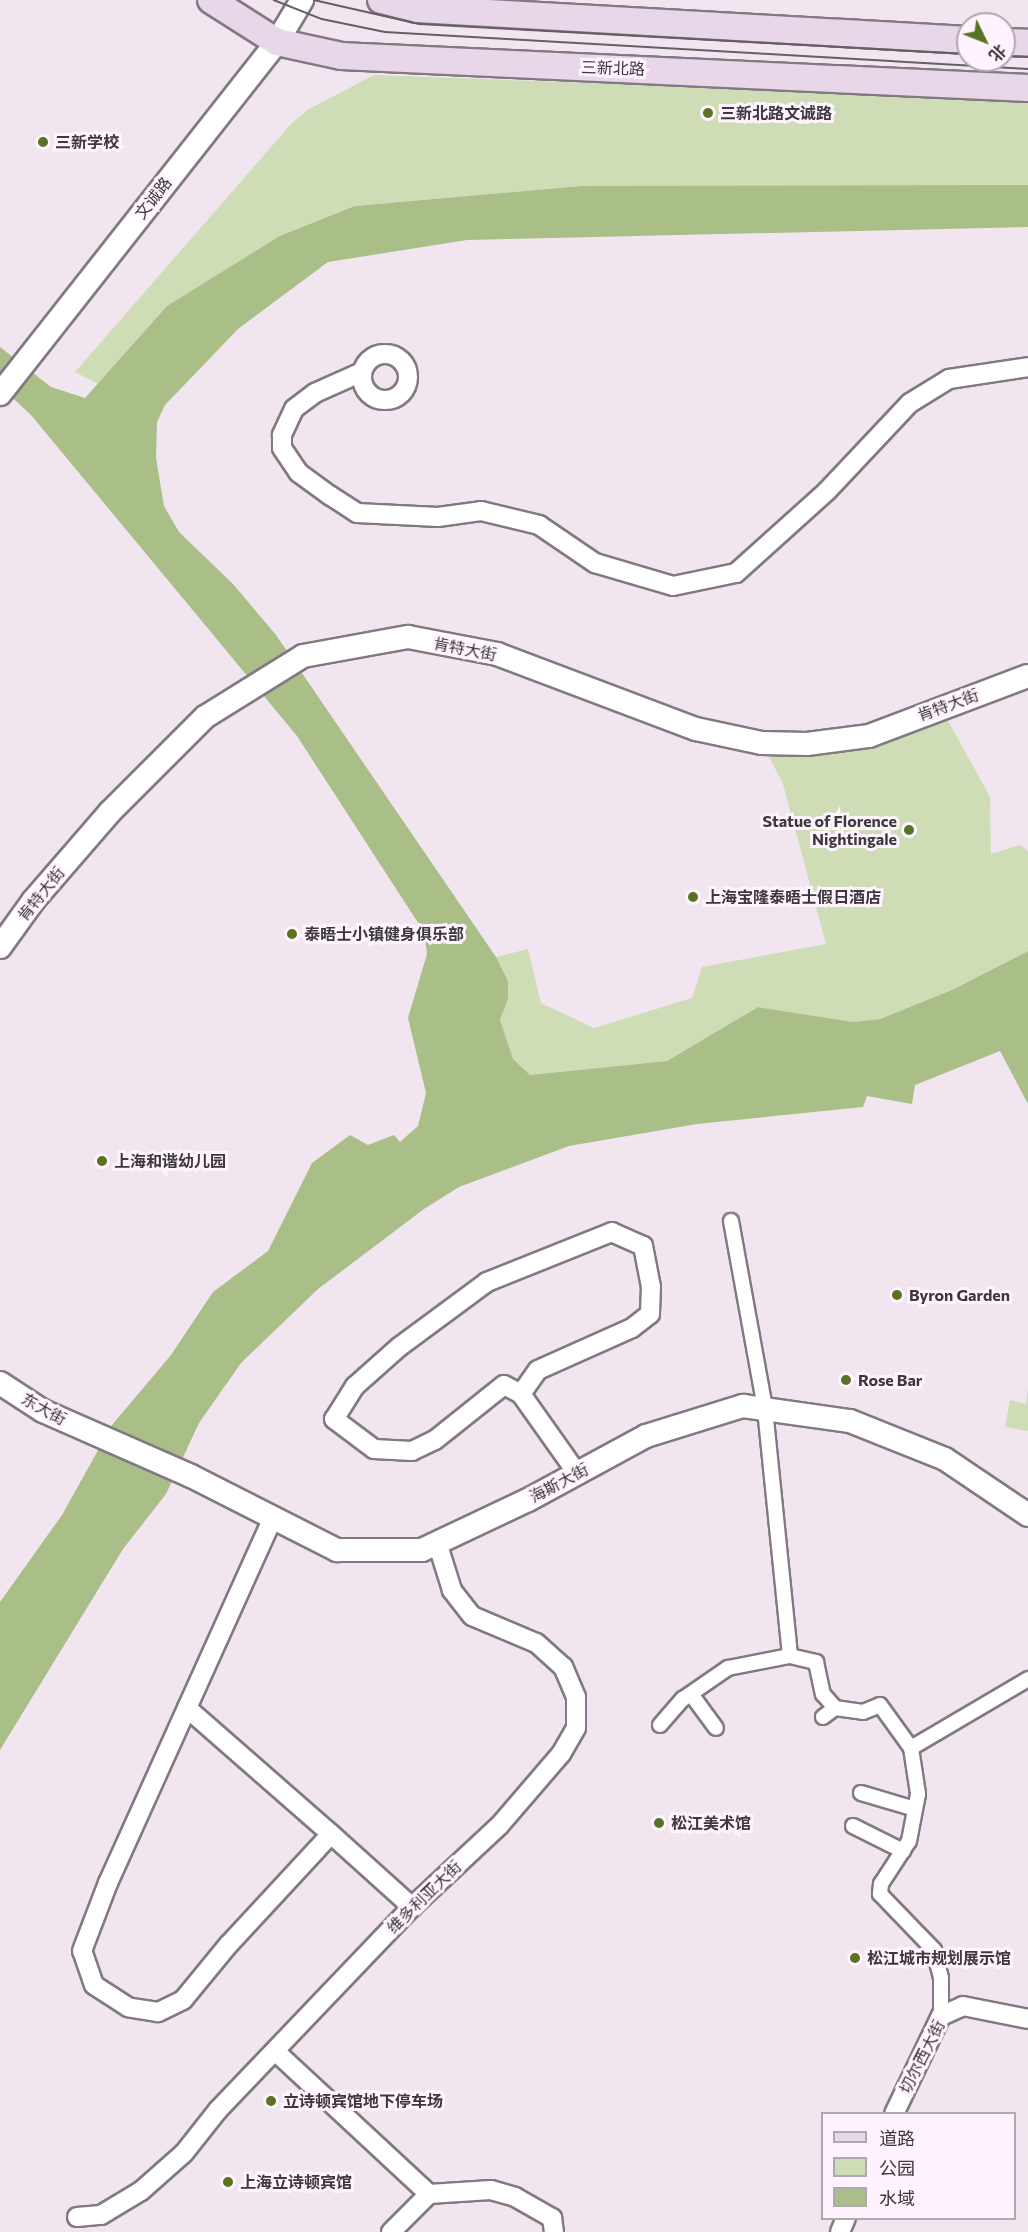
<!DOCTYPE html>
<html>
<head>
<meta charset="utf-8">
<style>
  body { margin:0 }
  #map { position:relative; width:1028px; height:2232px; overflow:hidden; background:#f1e6f0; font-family:Commissioner,"Noto Sans SC",sans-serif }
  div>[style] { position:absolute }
  .green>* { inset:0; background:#cfddb7 }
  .water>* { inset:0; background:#aabe88 }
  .roads { filter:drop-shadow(2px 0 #827982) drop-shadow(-2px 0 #827982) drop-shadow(0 2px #827982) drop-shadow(0 -2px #827982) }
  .pedestrian>* { height:14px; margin:-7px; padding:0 7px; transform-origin:7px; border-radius:7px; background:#fff }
  .minor>* { height:18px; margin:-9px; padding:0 9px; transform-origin:9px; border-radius:9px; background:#fff }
  .minor>.ring { margin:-9px; padding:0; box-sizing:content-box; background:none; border:18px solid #fff; border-radius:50% }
  .tertiary>* { height:22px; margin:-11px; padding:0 11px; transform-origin:11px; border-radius:11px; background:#fff }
  .secondary>* { height:26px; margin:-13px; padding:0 13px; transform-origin:13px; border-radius:13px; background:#e8d7e8 }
  .tram>* { height:1.5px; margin:-0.75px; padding:0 0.75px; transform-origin:0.75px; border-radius:0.75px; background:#645f64 }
  .dots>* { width:16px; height:16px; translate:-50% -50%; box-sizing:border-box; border:3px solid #fef3fe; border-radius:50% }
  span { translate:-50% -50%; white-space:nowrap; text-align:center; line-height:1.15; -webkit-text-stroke:6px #fef3fe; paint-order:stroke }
  .street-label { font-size:16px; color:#3c383c }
  .poi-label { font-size:16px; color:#3c383c; font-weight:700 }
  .left { translate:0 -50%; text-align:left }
  .right { translate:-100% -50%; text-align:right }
  .legend { position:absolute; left:821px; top:2112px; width:195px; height:108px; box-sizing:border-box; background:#fef3fe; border:2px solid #b0a8b0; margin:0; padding:8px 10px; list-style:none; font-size:18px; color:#3c383c }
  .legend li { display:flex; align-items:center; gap:12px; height:30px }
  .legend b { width:30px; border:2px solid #b0a8b0 }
  .north { position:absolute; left:956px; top:12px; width:60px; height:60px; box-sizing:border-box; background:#fef3fe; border:2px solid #b0a8b0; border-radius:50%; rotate:133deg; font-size:16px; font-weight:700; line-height:24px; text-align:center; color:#3c383c }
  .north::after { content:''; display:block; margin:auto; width:21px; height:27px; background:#5a7223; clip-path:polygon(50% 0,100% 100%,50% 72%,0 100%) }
</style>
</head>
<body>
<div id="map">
  <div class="green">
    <div style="clip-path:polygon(374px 75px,1028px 99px,1028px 185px,581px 186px,355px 206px,167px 306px,98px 384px,75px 372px,291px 124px,309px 109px)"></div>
    <div style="clip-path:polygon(941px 708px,990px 797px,991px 854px,1020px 845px,1028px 851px,1028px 951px,952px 990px,880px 1019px,853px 1022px,758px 1007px,667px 1061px,530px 1075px,513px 1059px,500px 1020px,508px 999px,508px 981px,496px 957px,528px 949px,541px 1003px,594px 1028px,692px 998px,702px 967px,826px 944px,783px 784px,762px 743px,807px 744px)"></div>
    <div style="clip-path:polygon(1028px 1389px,1028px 1431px,1005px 1427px,1010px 1400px,1026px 1404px)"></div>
  </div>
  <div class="water">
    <div style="clip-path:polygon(1028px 185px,1028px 227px,467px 240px,328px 262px,238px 329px,165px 405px,157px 422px,156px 458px,164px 506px,179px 532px,233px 584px,276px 635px,496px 957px,508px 981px,508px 999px,500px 1020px,513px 1059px,530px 1075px,667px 1061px,758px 1007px,853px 1022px,880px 1019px,952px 990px,1028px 951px,1028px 1104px,1000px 1051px,915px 1085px,912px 1104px,867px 1096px,863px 1107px,697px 1124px,569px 1146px,459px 1187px,424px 1209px,318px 1289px,241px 1363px,199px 1423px,166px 1494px,123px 1549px,0 1750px,0 1602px,62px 1515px,112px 1425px,171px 1355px,213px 1292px,268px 1251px,312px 1163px,350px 1135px,368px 1145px,394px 1135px,400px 1142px,418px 1126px,426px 1093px,408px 1018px,427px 954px,424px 932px,297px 736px,31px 415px,0 386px,0 347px,51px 387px,85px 398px,167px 306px,280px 236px,355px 206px,581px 186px)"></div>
  </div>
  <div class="roads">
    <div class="pedestrian">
      <div style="left:731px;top:1221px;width:191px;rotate:79.7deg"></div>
      <div style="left:765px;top:1409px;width:248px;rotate:84.2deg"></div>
      <div style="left:691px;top:1694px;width:42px;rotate:53.7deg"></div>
      <div style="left:823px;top:1717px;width:15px;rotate:-37deg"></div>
      <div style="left:660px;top:1725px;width:35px;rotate:-49deg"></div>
      <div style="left:683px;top:1699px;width:55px;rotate:-34.6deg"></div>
      <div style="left:728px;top:1668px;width:63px;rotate:-11deg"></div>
      <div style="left:790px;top:1656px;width:27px;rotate:13deg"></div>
      <div style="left:816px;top:1662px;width:33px;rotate:78deg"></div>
      <div style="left:823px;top:1694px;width:18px;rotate:49deg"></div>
      <div style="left:835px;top:1708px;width:28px;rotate:8deg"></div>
      <div style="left:863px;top:1712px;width:18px;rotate:-22deg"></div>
      <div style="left:880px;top:1705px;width:53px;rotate:54.2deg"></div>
      <div style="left:911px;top:1748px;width:47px;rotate:81.3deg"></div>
      <div style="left:918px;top:1794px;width:48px;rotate:100.8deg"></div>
      <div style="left:909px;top:1841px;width:51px;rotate:123.1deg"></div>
      <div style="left:881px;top:1884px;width:10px;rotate:96deg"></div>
      <div style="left:880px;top:1894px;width:78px;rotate:46deg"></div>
      <div style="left:934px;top:1950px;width:29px;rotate:76deg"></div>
      <div style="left:941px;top:1978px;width:38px;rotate:90deg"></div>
      <div style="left:911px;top:1748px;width:136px;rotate:-30.5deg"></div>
      <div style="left:861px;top:1793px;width:56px;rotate:16.5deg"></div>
      <div style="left:853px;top:1826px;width:56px;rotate:26.6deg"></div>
    </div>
    <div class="minor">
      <div class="ring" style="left:362px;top:354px;width:28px;height:28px"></div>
      <div style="left:362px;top:372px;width:51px;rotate:155.9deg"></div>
      <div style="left:315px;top:393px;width:26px;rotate:143deg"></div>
      <div style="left:294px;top:409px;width:29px;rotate:115deg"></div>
      <div style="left:282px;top:435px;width:13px;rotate:90deg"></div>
      <div style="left:282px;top:448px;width:30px;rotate:56deg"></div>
      <div style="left:299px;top:473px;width:39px;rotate:36deg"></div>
      <div style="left:331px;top:496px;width:31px;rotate:33deg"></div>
      <div style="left:357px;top:513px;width:81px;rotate:2.8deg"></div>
      <div style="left:438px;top:517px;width:43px;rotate:-7.9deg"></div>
      <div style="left:481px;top:511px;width:60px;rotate:13.6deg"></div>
      <div style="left:539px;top:525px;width:68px;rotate:34.2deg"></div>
      <div style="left:595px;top:563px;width:81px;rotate:16.4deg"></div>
      <div style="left:673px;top:586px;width:64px;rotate:-11.7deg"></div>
      <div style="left:736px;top:573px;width:122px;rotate:-42deg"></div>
      <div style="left:827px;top:491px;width:121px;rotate:-46.7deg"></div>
      <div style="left:910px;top:403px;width:46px;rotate:-31.6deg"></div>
      <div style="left:949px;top:379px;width:80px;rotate:-8.6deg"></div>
      <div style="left:521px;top:1394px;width:29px;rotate:-55deg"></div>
      <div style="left:538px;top:1370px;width:103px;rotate:-24.1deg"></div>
      <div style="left:632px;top:1328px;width:23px;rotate:-38deg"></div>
      <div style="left:650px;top:1314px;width:27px;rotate:-88deg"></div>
      <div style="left:651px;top:1287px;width:42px;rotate:-101deg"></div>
      <div style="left:643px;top:1246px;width:34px;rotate:-156deg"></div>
      <div style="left:612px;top:1232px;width:135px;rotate:158.2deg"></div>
      <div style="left:487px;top:1282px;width:109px;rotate:143.5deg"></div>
      <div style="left:399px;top:1347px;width:59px;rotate:138.4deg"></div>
      <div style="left:355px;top:1386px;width:39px;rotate:122deg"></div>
      <div style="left:334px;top:1419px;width:50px;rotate:36.9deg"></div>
      <div style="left:374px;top:1449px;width:38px;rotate:3deg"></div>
      <div style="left:412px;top:1451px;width:25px;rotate:-26deg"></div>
      <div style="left:435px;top:1440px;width:88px;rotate:-38.6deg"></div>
      <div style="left:504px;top:1385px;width:19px;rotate:28deg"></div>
      <div style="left:521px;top:1394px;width:97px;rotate:54.7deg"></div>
      <div style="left:187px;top:1708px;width:191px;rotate:41.2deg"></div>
      <div style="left:331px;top:1834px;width:150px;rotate:132.8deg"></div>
      <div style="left:229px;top:1944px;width:72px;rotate:129.4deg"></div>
      <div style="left:183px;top:2000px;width:28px;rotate:154deg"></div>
      <div style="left:158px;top:2012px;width:30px;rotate:-171deg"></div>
      <div style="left:128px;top:2007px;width:40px;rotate:-147.1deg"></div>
      <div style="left:94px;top:1985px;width:36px;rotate:-109deg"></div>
      <div style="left:82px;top:1951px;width:73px;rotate:-69.1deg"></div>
      <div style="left:108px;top:1883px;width:401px;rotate:-65.7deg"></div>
      <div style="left:331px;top:1834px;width:109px;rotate:42deg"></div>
      <div style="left:275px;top:2051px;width:210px;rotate:42.9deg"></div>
      <div style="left:429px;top:2194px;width:62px;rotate:-3.7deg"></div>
      <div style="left:491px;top:2190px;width:25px;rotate:16deg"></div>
      <div style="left:515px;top:2197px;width:43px;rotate:29.6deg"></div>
      <div style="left:552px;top:2218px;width:14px;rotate:82deg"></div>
      <div style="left:894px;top:2114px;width:109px;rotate:-64.4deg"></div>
      <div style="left:941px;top:2016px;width:24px;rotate:-24deg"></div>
      <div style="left:963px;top:2006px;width:66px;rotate:11.3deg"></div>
      <div style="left:77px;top:2217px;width:24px;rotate:-5deg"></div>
      <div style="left:101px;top:2215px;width:47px;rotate:-31deg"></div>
      <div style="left:141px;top:2191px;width:57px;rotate:-41.5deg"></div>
      <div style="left:184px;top:2153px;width:55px;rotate:-51.7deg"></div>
      <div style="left:218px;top:2110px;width:281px;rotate:-46.3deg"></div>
      <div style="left:412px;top:1907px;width:119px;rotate:-43deg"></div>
      <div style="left:499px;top:1826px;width:95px;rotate:-49.3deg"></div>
      <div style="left:561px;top:1754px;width:30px;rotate:-60deg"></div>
      <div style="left:576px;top:1728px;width:31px;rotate:-90deg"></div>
      <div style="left:576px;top:1697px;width:33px;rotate:-113deg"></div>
      <div style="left:563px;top:1667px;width:36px;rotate:-138deg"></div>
      <div style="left:536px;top:1643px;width:69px;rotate:-157.1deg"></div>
      <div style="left:472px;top:1616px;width:33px;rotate:-128deg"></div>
      <div style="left:452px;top:1590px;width:50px;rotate:-107.4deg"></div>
      <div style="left:391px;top:2232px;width:54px;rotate:-45deg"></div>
      <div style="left:840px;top:2232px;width:15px;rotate:-67deg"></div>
    </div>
    <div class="tertiary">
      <div style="left:0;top:394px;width:448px;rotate:-51.8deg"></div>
      <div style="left:277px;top:42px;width:49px;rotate:-59.2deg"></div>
      <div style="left:0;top:947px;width:57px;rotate:-54.3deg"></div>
      <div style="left:33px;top:901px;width:118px;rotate:-49.1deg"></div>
      <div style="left:110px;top:812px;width:134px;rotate:-45deg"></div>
      <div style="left:205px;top:717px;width:115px;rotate:-31.9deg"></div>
      <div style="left:303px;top:656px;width:107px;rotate:-10.3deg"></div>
      <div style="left:408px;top:637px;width:91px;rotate:10.8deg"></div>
      <div style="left:497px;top:654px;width:213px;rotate:20.7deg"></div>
      <div style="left:696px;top:729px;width:67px;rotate:12deg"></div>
      <div style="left:762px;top:743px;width:45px;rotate:1.3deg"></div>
      <div style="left:807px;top:744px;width:63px;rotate:-7.4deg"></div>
      <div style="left:869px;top:736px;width:170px;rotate:-20.7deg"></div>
      <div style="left:0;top:1383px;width:51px;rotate:33.1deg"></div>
      <div style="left:43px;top:1411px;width:162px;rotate:23.7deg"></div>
      <div style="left:191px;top:1476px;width:164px;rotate:26.9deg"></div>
      <div style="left:337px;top:1550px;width:85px"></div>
      <div style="left:422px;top:1550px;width:117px;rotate:-25.3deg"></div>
      <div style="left:528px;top:1500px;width:134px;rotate:-28.5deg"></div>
      <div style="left:646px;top:1436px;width:102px;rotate:-17.2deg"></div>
      <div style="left:743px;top:1406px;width:108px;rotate:8deg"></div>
      <div style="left:850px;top:1421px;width:102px;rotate:21.8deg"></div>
      <div style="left:945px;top:1459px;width:100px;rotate:34deg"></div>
    </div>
    <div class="secondary">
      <div style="left:211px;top:0;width:78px;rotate:32.5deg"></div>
      <div style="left:277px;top:42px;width:66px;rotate:12.3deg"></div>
      <div style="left:341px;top:56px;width:688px;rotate:2.67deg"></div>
      <div style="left:381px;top:0;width:37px;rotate:14deg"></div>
      <div style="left:417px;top:9px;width:552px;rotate:3.22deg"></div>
      <div style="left:1004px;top:42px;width:24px;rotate:2deg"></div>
    </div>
  </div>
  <div class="tram">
    <div style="left:274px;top:0;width:52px;rotate:21.6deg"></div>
    <div style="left:322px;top:19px;width:64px;rotate:11.7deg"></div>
    <div style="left:385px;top:32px;width:644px;rotate:3.29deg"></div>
    <div style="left:314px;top:0;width:109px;rotate:12.8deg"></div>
    <div style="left:420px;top:24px;width:549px;rotate:3.13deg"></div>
    <div style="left:1004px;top:56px;width:24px;rotate:2deg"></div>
  </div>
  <div class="dots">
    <div style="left:708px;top:113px;background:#5a7223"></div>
    <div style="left:43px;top:142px;background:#5a7223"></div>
    <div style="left:909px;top:830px;background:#5a7223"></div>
    <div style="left:693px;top:897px;background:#5a7223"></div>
    <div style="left:292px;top:934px;background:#5a7223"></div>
    <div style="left:102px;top:1161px;background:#5a7223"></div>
    <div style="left:897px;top:1295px;background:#5a7223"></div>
    <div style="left:846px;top:1380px;background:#5a7223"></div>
    <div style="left:659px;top:1823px;background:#5a7223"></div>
    <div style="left:855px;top:1958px;background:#5a7223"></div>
    <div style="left:271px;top:2101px;background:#5a7223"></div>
    <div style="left:228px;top:2182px;background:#5a7223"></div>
  </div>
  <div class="street-label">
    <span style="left:613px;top:68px;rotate:2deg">三新北路</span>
    <span style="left:153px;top:198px;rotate:-52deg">文诚路</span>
    <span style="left:465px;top:649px;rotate:11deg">肯特大街</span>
    <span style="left:948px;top:705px;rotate:-20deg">肯特大街</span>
    <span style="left:41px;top:894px;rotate:-51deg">肯特大街</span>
    <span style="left:44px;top:1409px;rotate:29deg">东大街</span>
    <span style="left:559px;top:1483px;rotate:-28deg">海斯大街</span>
    <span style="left:424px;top:1897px;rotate:-44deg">维多利亚大街</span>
    <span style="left:922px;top:2057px;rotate:-63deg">切尔西大街</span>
  </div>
  <div class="poi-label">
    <span class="left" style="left:720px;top:113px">三新北路文诚路</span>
    <span class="left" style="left:55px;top:142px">三新学校</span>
    <span class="right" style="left:897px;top:830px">Statue of Florence<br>Nightingale</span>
    <span class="left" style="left:705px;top:897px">上海宝隆泰晤士假日酒店</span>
    <span class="left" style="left:304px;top:934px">泰晤士小镇健身俱乐部</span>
    <span class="left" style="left:114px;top:1161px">上海和谐幼儿园</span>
    <span class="left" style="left:909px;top:1295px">Byron Garden</span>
    <span class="left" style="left:858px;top:1380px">Rose Bar</span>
    <span class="left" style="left:671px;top:1823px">松江美术馆</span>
    <span class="left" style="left:867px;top:1958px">松江城市规划展示馆</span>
    <span class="left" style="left:283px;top:2101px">立诗顿宾馆地下停车场</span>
    <span class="left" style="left:240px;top:2182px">上海立诗顿宾馆</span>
  </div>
  <ul class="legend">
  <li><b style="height:8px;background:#e8d7e8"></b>道路</li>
  <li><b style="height:16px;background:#cfddb7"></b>公园</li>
  <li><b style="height:16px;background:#aabe88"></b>水域</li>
  </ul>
  <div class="north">北</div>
</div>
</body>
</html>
